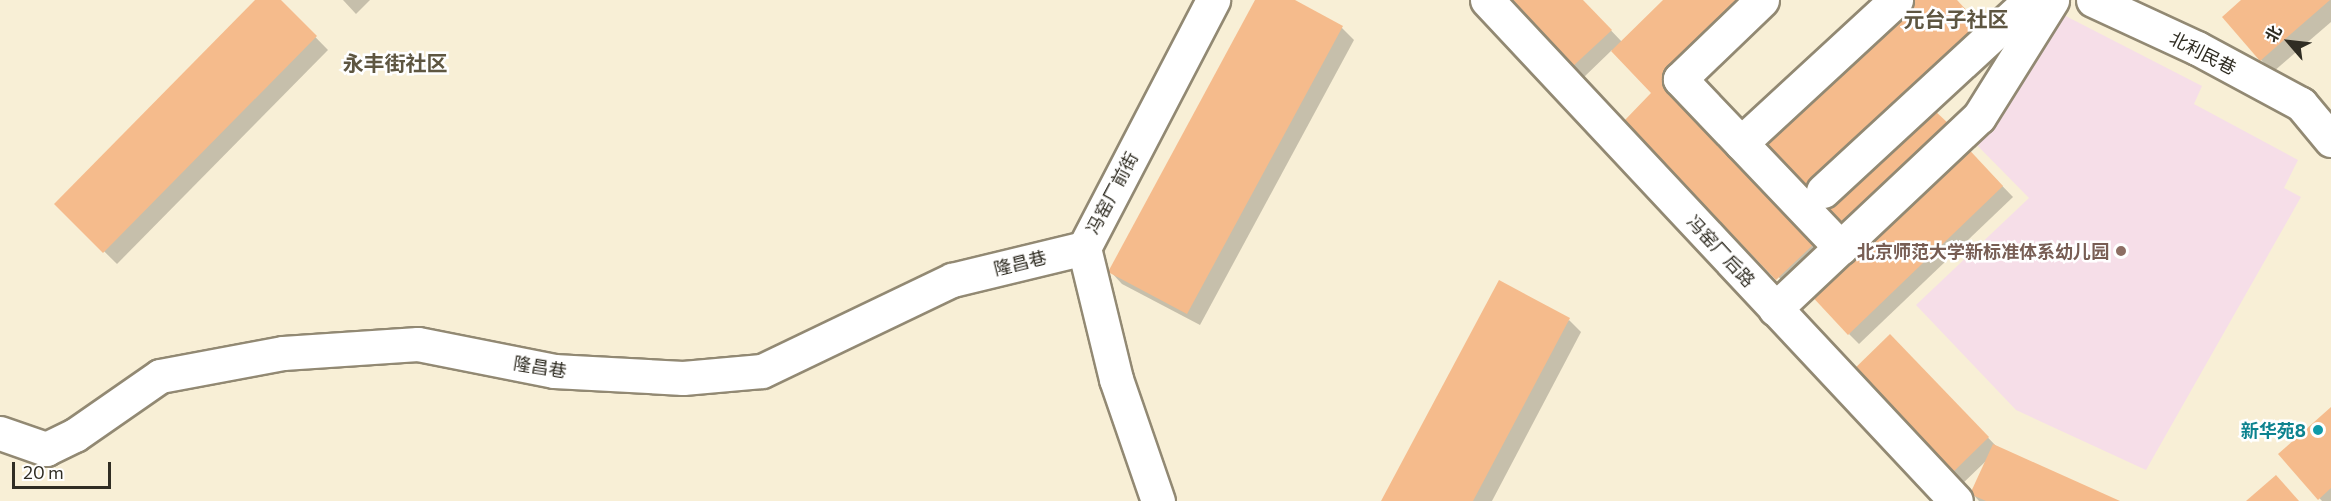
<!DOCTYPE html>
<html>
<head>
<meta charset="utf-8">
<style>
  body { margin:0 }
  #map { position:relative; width:2331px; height:501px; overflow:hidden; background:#f8efd6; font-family:Commissioner,"Noto Sans SC",sans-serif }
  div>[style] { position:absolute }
  .education>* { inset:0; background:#f6dee8 }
  .shadow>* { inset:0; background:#0003 }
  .building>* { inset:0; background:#f5bb8c }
  .roads { filter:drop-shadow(2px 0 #928973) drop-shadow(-2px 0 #928973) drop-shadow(0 2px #928973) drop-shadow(0 -2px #928973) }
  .minor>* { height:33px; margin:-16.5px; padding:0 16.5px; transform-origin:16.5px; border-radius:16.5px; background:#fff }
  .dots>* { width:16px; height:16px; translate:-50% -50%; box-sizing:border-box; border:3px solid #fff; border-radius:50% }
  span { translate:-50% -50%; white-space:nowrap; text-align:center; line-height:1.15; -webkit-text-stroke:5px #fff; paint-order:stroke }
  .street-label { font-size:18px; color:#302d23 }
  .education-label { font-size:18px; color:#785e54; font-weight:700 }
  .right { translate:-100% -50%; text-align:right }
  .culture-label { font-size:18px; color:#0d838f; font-weight:700 }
  .quarter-label { font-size:21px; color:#5e5641; font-weight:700 }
  .north { position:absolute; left:2259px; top:12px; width:60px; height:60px; -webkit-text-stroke:4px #fff; paint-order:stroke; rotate:298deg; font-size:16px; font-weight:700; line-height:24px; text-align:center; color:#302d23 }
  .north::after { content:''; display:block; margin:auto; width:21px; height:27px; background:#302d23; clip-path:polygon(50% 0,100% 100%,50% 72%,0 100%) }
  .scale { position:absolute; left:12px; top:462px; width:99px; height:27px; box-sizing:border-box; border:3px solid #302d23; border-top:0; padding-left:8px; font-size:18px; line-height:21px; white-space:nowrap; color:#302d23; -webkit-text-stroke:4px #fff; paint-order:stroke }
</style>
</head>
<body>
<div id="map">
  <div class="education">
    <div style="clip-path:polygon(2056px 11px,2202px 86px,2194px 104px,2298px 160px,2284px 188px,2301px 197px,2146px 470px,2016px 410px,1916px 305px,2029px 198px,1970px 138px)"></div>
  </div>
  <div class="shadow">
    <div style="clip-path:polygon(257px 0,279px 0,328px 50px,117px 264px,56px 204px)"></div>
    <div style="clip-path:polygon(343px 0,370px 0,356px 14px)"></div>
    <div style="clip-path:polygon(1257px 0,1291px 0,1342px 28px,1354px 40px,1200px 325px,1122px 284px,1110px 271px)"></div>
    <div style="clip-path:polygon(1508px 0,1582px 0,1622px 42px,1665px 0,1672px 94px,1825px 253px,1787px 289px,1654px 93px,1612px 50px,1583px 78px)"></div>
    <div style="clip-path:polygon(2243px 0,2331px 0,2331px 22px,2273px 72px,2261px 60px)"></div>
    <div style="clip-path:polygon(1957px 134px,1847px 231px,1824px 206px)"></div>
    <div style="clip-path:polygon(1962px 144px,2013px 197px,1859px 344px,1849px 334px)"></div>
    <div style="clip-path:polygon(1569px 320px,1581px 332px,1492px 501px,1383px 501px)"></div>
    <div style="clip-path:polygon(1890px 336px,1998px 448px,2117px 501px,1979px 501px,1972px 493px,1987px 460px,1959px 487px)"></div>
    <div style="clip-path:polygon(2331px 409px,2331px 501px,2322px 501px,2280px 454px)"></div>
  </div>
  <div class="building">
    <div style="clip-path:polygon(255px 0,281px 0,317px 36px,103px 253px,54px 204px)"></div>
    <div style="clip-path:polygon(1255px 0,1295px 0,1343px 26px,1187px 314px,1108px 272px)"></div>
    <div style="clip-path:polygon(1506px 0,1583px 0,1612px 30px,1571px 68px)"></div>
    <div style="clip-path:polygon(1663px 0,1747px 0,1663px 83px,1816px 242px,1776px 280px,1624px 121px,1651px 93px,1611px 51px)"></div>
    <div style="clip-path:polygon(1914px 0,1957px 0,1982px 27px,1809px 189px,1764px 140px)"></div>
    <div style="clip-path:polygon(2241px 0,2330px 0,2260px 61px,2222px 17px)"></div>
    <div style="clip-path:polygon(1933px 109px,1950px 125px,1838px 224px,1822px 206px)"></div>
    <div style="clip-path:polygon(1962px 142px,2003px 186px,1848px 335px,1807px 291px)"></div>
    <div style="clip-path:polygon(1499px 280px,1570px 318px,1473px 501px,1381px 501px)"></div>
    <div style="clip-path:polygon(1890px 334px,1989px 437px,1947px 478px,1848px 375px)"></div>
    <div style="clip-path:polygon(2331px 407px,2331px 488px,2318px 500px,2278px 454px)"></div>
    <div style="clip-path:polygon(1993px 444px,2120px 501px,1986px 501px,1970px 494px)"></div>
    <div style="clip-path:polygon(2276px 475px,2299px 501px,2246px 501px)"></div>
  </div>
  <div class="roads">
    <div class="minor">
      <div style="left:1487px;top:0;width:686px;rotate:46.89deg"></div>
      <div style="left:1762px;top:0;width:114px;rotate:136.1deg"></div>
      <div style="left:1680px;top:79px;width:233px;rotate:46.4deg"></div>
      <div style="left:2093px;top:0;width:115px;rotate:24.8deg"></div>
      <div style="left:2197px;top:48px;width:118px;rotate:28.3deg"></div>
      <div style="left:2301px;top:104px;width:47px;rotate:50.2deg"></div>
      <div style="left:1741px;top:143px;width:211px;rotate:-42.7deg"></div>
      <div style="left:1823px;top:191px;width:282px;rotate:-42.7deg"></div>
      <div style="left:1775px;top:309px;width:280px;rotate:-43.3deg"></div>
      <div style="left:1979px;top:117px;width:138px;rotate:-58deg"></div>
      <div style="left:0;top:433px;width:49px;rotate:19.2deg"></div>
      <div style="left:46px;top:449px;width:32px;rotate:-26deg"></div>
      <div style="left:75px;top:435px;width:103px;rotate:-34.8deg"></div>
      <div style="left:160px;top:376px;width:125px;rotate:-10.6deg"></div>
      <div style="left:283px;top:353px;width:135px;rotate:-3.8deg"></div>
      <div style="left:418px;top:344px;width:139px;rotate:11.2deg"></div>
      <div style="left:554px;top:371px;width:129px;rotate:3.1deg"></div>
      <div style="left:683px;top:378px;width:79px;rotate:-5.1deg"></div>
      <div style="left:762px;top:371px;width:211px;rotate:-25.6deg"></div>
      <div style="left:952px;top:280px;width:136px;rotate:-13.6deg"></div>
      <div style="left:1158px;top:501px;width:129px;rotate:-109deg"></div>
      <div style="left:1116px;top:379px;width:135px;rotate:-103.7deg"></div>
      <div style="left:1084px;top:248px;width:280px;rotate:-62.5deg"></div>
    </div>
  </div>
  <div class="dots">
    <div style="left:2121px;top:251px;background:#8d6e63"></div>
    <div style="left:2318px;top:430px;background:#0f9aa8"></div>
  </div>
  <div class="street-label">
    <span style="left:2203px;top:53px;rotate:27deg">北利民巷</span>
    <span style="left:1112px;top:193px;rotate:-62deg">冯窑厂前街</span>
    <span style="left:1721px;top:251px;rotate:47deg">冯窑厂后路</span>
    <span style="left:1020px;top:263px;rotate:-14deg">隆昌巷</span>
    <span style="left:540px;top:367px;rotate:9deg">隆昌巷</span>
  </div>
  <div class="education-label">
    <span class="right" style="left:2109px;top:251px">北京师范大学新标准体系幼儿园</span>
  </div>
  <div class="culture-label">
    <span class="right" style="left:2306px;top:430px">新华苑8</span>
  </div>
  <div class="quarter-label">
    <span style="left:1956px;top:19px">元台子社区</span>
    <span style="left:395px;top:63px">永丰街社区</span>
  </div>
  <div class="north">北</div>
  <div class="scale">20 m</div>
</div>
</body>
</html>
